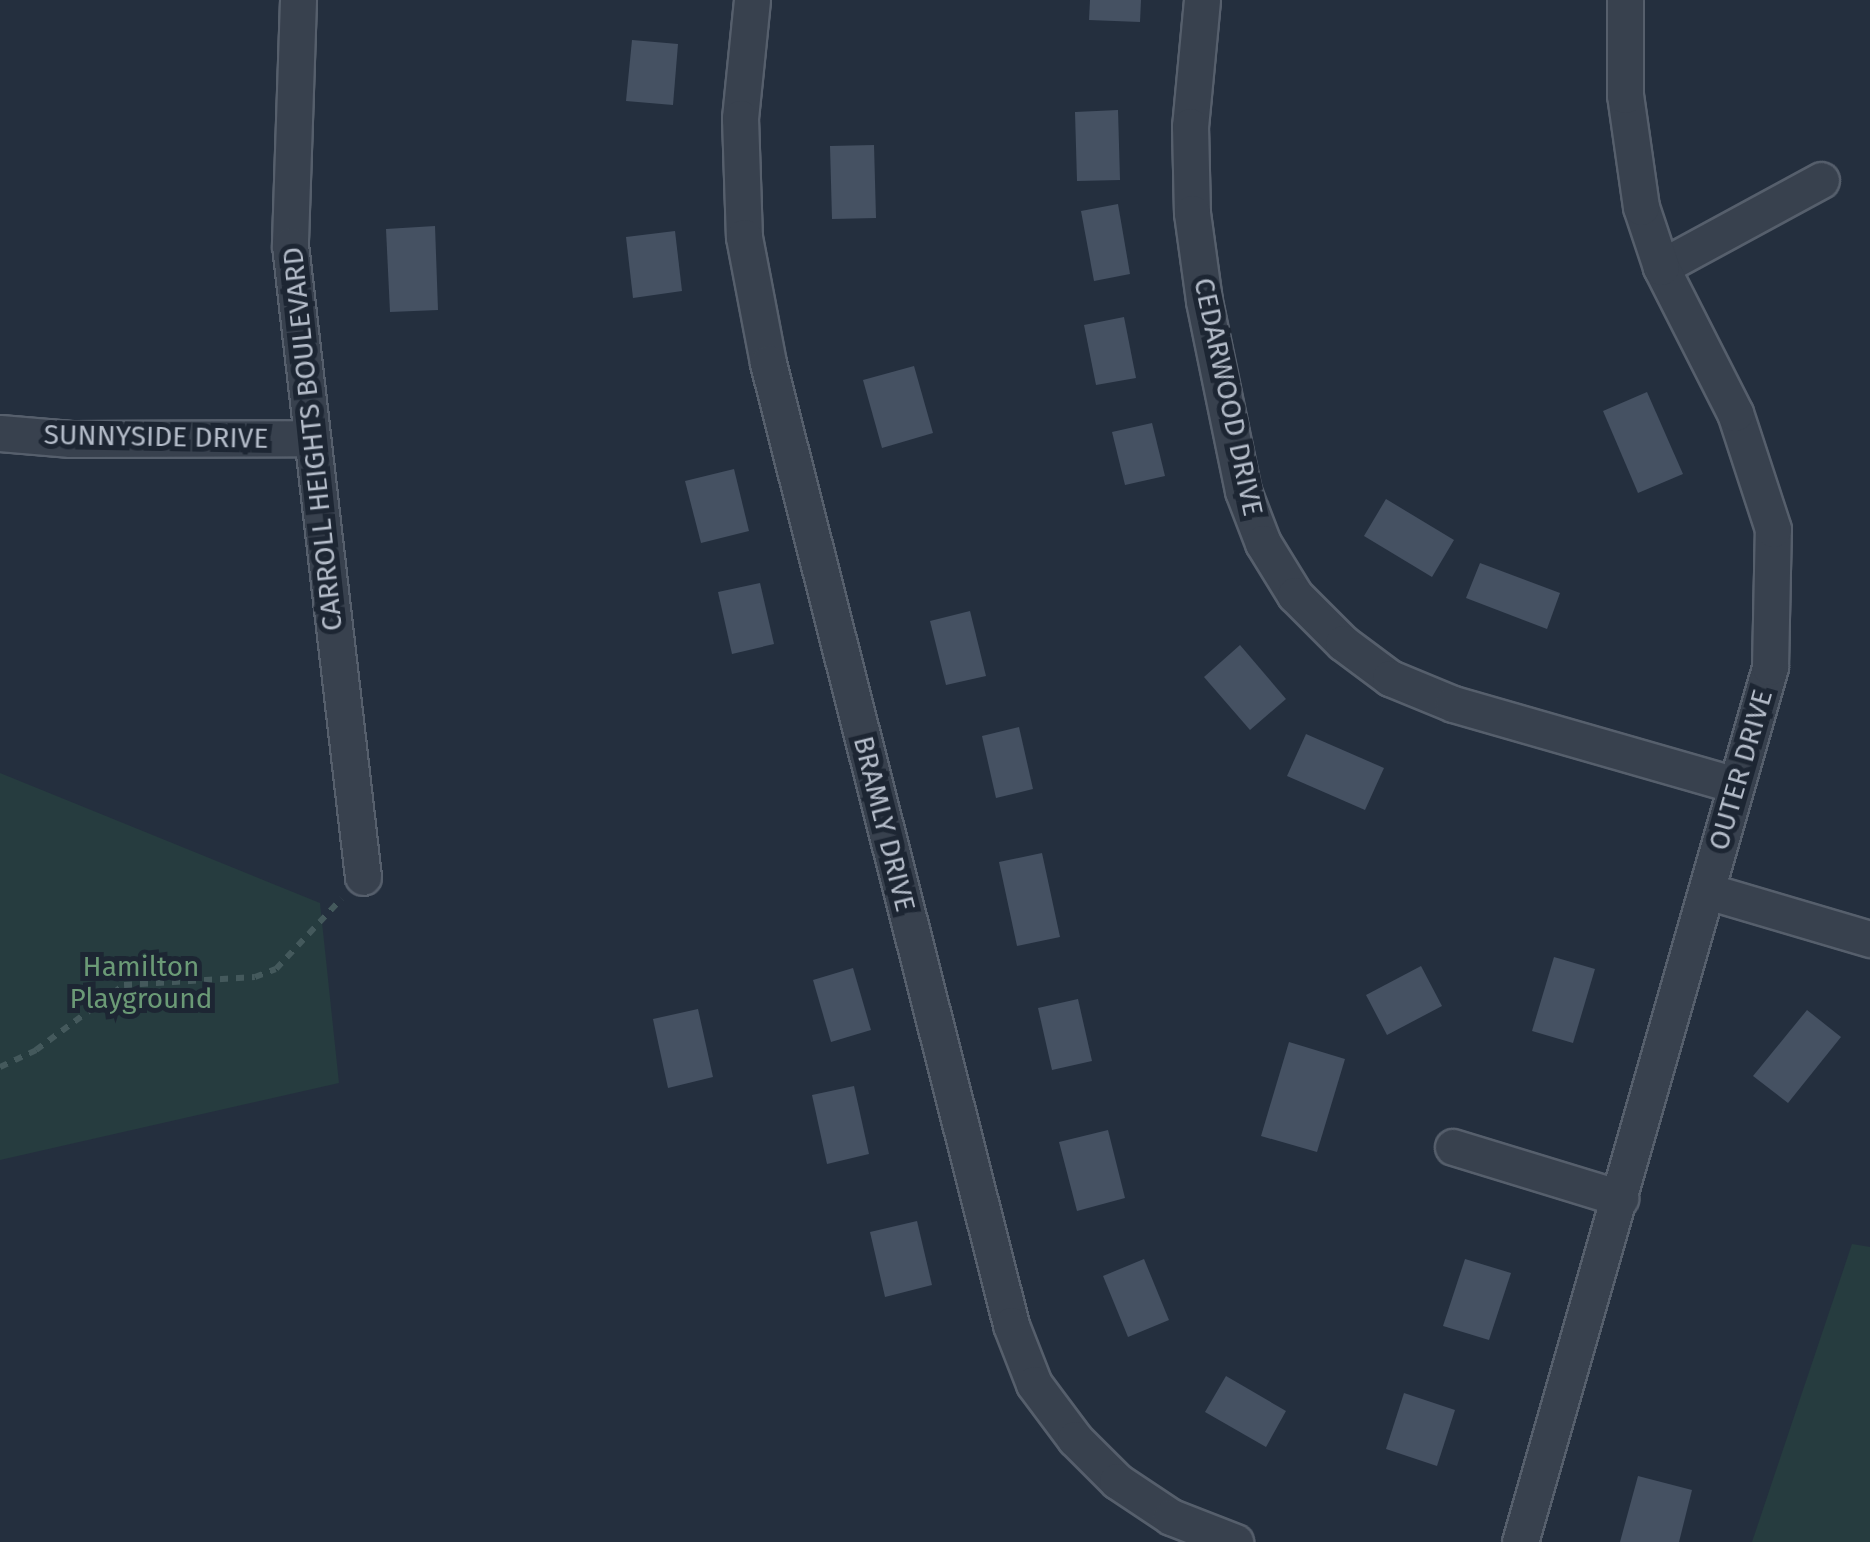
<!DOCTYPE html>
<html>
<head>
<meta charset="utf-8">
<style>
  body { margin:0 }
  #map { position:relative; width:1870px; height:1542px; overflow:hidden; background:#242f3e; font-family:"Fira Sans",sans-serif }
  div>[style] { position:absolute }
  .green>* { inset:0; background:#263c3f }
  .building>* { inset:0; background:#455162 }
  .path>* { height:6px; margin-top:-3px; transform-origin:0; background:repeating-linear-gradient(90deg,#44595c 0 8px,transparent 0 16px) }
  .roads { filter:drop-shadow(2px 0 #565f6c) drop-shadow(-2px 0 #565f6c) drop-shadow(0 2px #565f6c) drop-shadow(0 -2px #565f6c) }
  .minor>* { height:35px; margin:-17.5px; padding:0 17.5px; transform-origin:17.5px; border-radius:17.5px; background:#38414e }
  span { translate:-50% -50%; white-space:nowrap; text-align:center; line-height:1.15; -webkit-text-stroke:10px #1d2633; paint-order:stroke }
  .street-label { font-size:28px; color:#b4bcc9 }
  .park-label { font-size:28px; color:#6b9a76 }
</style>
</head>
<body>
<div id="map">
  <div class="green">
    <div style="clip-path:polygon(0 773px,320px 903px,339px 1083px,0 1160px)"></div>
    <div style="clip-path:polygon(1852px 1244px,1870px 1247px,1870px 1542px,1752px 1542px)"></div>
  </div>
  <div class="building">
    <div style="clip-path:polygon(1090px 0,1141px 0,1140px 22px,1089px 20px)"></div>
    <div style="clip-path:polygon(632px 40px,678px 44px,673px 105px,626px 101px)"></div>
    <div style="clip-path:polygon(1118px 110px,1120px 180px,1077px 181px,1075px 112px)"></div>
    <div style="clip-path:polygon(874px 145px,876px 218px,832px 219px,830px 146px)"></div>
    <div style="clip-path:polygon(1118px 204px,1130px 274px,1094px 281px,1081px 211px)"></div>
    <div style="clip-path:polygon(435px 226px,438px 310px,390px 312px,386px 229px)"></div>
    <div style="clip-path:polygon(675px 231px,682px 291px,633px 298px,626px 237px)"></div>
    <div style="clip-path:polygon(1124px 317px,1136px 378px,1096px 385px,1084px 325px)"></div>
    <div style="clip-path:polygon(914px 366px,933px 433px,882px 448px,863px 380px)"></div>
    <div style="clip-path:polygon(1647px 392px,1683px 474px,1638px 493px,1603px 411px)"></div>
    <div style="clip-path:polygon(1152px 423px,1165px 476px,1125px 485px,1112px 432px)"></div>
    <div style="clip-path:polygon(734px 469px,749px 531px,701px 543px,685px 481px)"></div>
    <div style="clip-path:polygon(1386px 499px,1454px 540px,1432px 577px,1364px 536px)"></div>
    <div style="clip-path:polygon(1480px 563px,1560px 593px,1547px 629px,1466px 598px)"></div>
    <div style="clip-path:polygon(760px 583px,774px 644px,732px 654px,718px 592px)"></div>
    <div style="clip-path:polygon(970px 611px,986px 676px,946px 685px,930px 621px)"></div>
    <div style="clip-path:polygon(1240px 645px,1286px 699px,1250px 730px,1204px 677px)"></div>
    <div style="clip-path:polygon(1019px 727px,1033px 789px,996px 798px,982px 736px)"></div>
    <div style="clip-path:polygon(1306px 734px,1384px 768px,1365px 810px,1287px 776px)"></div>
    <div style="clip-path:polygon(1042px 853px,1060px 937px,1017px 946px,999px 862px)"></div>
    <div style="clip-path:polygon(1554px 957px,1595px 969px,1573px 1043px,1532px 1031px)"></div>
    <div style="clip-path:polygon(1421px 966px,1442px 1006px,1387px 1035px,1366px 995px)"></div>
    <div style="clip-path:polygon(853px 968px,871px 1030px,831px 1042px,813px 980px)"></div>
    <div style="clip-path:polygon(1078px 999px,1092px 1061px,1052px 1070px,1038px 1008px)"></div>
    <div style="clip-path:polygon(698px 1009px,713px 1077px,668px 1088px,653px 1019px)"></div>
    <div style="clip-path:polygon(1807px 1010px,1841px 1037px,1788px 1103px,1753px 1076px)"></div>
    <div style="clip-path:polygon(1289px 1042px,1345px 1059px,1317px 1152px,1261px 1136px)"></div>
    <div style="clip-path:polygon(854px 1086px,869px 1154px,827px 1164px,812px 1095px)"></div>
    <div style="clip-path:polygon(1108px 1130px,1125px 1198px,1077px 1211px,1059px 1142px)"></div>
    <div style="clip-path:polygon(917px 1221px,932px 1285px,885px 1297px,870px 1232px)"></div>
    <div style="clip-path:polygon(1144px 1259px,1169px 1320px,1128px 1337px,1103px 1276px)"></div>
    <div style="clip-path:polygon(1465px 1259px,1511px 1273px,1489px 1340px,1443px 1326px)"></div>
    <div style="clip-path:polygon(1226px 1376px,1286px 1411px,1266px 1447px,1205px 1412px)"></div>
    <div style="clip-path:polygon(1404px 1393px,1455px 1410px,1437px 1466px,1386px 1449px)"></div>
    <div style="clip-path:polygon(1638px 1476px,1692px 1490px,1679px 1542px,1620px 1542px)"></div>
  </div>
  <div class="path">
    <div style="left:0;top:1067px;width:40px;rotate:-25deg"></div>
    <div style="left:36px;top:1050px;width:109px;rotate:-36.5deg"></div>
    <div style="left:124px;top:985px;width:131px;rotate:-3.5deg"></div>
    <div style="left:255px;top:977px;width:22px;rotate:-21deg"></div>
    <div style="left:276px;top:969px;width:96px;rotate:-47.1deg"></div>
  </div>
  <div class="roads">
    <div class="minor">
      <div style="left:298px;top:0;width:245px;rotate:91.9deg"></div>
      <div style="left:290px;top:245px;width:636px;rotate:83.41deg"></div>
      <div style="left:752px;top:0;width:119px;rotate:95.8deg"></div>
      <div style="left:740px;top:118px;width:119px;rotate:88.1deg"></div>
      <div style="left:744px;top:237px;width:128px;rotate:79.2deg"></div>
      <div style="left:768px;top:363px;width:992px;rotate:75.82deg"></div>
      <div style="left:1011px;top:1325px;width:63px;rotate:68.7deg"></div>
      <div style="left:1034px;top:1384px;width:69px;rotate:53.3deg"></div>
      <div style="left:1075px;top:1439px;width:59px;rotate:45deg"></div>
      <div style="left:1117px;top:1481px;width:65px;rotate:33.7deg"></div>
      <div style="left:1171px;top:1517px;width:69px;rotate:21.3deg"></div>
      <div style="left:1202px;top:0;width:127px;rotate:95.4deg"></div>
      <div style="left:1190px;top:126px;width:87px;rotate:88.7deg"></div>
      <div style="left:1192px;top:213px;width:89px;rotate:82.2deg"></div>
      <div style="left:1204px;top:301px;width:194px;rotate:78.4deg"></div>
      <div style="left:1243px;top:491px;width:56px;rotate:69deg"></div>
      <div style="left:1263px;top:543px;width:61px;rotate:58.4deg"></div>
      <div style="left:1295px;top:595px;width:68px;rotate:45deg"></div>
      <div style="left:1343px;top:643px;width:59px;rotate:36.7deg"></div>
      <div style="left:1390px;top:678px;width:68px;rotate:22.4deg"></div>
      <div style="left:1453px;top:704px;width:294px;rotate:16deg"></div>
      <div style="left:1661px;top:267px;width:182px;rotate:-28.5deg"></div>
      <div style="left:0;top:433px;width:71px;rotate:4.8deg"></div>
      <div style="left:71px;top:439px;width:240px;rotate:-0.2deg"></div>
      <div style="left:1707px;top:891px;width:170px;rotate:16.4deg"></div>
      <div style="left:1453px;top:1147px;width:175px;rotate:17deg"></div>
      <div style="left:1520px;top:1542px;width:910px;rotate:-74.05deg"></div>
      <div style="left:1770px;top:667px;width:138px;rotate:-88.8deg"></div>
      <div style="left:1773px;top:529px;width:122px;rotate:-108.1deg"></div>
      <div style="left:1735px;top:413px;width:164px;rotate:-116.9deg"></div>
      <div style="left:1661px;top:267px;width:63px;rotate:-108.4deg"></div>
      <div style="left:1641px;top:207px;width:113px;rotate:-98.1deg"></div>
      <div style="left:1625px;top:95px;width:95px;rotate:-90deg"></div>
    </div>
  </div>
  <div class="street-label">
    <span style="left:1228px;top:397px;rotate:78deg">CEDARWOOD DRIVE</span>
    <span style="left:156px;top:437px;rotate:1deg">SUNNYSIDE DRIVE</span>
    <span style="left:313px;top:439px;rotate:-96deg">CARROLL HEIGHTS BOULEVARD</span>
    <span style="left:1741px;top:770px;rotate:-74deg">OUTER DRIVE</span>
    <span style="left:884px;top:824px;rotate:76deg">BRAMLY DRIVE</span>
  </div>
  <div class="park-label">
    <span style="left:141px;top:983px">Hamilton<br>Playground</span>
  </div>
</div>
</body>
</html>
